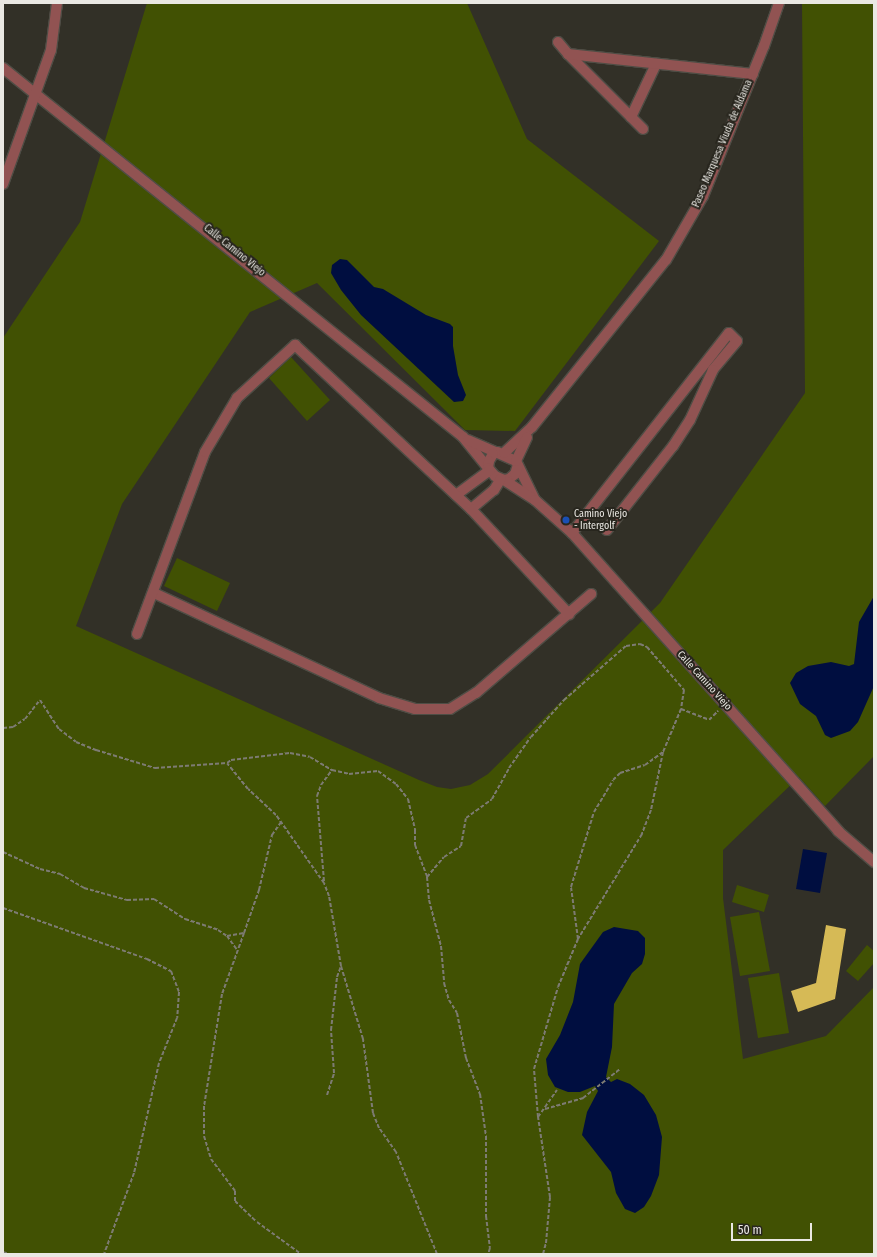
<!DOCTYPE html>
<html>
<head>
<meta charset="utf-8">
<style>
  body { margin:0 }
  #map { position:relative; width:877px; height:1257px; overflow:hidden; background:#323027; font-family:"Fira Sans Condensed",sans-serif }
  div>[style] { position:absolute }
  .green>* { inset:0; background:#415103 }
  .water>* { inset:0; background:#000e40 }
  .building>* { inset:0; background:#d6ba56 }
  .path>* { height:2px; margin-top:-1px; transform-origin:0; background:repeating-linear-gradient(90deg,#7d7b73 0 4px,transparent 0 6px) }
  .roads { filter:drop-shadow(1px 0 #4f4d45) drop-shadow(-1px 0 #4f4d45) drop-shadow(0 1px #4f4d45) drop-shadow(0 -1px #4f4d45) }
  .minor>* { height:10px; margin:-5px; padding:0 5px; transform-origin:5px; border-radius:5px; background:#915352 }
  .dots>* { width:11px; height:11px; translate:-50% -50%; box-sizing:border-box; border:2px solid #28261e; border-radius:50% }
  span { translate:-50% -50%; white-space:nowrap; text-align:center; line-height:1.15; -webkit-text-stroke:4px #28261e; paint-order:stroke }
  .street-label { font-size:10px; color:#eae8e3 }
  .poi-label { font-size:10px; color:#eae8e3 }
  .left { translate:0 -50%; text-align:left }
  .frame { position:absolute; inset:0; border:4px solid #eae8e3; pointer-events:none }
  .scale { position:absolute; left:731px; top:1223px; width:81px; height:18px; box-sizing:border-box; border:2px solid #eae8e3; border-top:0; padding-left:5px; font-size:12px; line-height:14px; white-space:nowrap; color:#eae8e3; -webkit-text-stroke:3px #28261e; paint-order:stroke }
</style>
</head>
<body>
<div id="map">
  <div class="green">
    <div style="clip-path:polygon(147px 3px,467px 3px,527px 139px,659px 241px,515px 431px,465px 430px,317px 283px,250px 312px,122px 504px,76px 626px,419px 780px,437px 787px,451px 789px,470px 785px,488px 774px,660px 603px,805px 393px,802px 3px,874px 3px,874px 756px,825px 806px,799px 777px,723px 850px,723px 898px,743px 1059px,826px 1036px,874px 987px,874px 1254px,3px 1254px,3px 338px,80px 222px)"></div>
    <div style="clip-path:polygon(291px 357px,330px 400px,307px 421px,269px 378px)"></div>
    <div style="clip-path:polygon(177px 558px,230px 583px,217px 611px,164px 586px)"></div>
    <div style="clip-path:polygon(737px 885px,769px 895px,764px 912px,732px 902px)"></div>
    <div style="clip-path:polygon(759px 912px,770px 971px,740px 976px,730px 917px)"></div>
    <div style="clip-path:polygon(867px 945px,874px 951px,874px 963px,858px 981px,846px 971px)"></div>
    <div style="clip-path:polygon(779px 973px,789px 1033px,758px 1038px,748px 978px)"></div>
  </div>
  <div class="water">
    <div style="clip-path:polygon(340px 259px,347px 260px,374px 287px,383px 289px,426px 315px,450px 324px,453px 327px,453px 346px,458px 375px,466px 395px,463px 401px,454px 402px,361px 315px,341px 290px,331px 273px,332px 265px)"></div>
    <div style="clip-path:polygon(874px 596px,874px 686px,858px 722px,850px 731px,831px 738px,825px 735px,816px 716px,800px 704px,790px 683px,796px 673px,808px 666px,831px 662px,849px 666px,854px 664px,859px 622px)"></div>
    <div style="clip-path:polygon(803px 849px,827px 853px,820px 893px,796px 889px)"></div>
    <div style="clip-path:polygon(614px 927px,638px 931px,645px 938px,645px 954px,642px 964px,632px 973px,614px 1004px,612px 1047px,606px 1077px,611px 1082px,617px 1079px,630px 1084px,644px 1095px,656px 1115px,662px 1137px,659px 1175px,651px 1196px,644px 1207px,635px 1213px,625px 1209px,616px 1193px,611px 1172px,582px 1135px,587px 1112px,598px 1091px,595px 1086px,580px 1092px,568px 1092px,555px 1087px,548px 1075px,546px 1059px,560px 1035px,573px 1002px,580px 964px,603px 932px)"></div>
  </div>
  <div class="building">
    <div style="clip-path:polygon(826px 925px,846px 929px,835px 999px,798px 1012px,791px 991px,816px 983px)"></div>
  </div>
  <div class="path">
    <div style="left:681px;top:709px;width:30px;rotate:21deg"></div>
    <div style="left:709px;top:720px;width:13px;rotate:-45deg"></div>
    <div style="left:3px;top:728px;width:10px;rotate:-6deg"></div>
    <div style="left:13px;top:727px;width:14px;rotate:-34deg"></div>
    <div style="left:25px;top:719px;width:24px;rotate:-52deg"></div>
    <div style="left:40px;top:700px;width:35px;rotate:57deg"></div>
    <div style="left:59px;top:729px;width:21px;rotate:37deg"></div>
    <div style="left:76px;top:742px;width:22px;rotate:22deg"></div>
    <div style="left:96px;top:750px;width:62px;rotate:17deg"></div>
    <div style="left:155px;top:768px;width:72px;rotate:-4deg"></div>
    <div style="left:3px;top:852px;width:41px;rotate:24.7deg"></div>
    <div style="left:40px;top:869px;width:21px;rotate:14deg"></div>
    <div style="left:60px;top:874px;width:28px;rotate:30deg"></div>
    <div style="left:84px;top:888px;width:45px;rotate:15.6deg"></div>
    <div style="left:127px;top:900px;width:27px;rotate:-2deg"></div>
    <div style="left:154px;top:899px;width:37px;rotate:33deg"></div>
    <div style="left:185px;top:919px;width:35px;rotate:18deg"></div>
    <div style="left:218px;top:930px;width:11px;rotate:34deg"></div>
    <div style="left:227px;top:936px;width:17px;rotate:54deg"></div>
    <div style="left:427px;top:877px;width:26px;rotate:-50deg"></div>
    <div style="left:444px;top:857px;width:20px;rotate:-33deg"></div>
    <div style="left:461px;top:846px;width:28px;rotate:-80deg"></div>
    <div style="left:466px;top:818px;width:32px;rotate:-36deg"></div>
    <div style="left:492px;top:799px;width:35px;rotate:-61deg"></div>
    <div style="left:509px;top:768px;width:38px;rotate:-55deg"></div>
    <div style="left:531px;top:737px;width:50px;rotate:-48.3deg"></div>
    <div style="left:564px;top:700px;width:82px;rotate:-41.1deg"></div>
    <div style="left:626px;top:646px;width:14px;rotate:-8deg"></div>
    <div style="left:640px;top:644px;width:8px;rotate:23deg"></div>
    <div style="left:647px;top:647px;width:57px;rotate:49.3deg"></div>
    <div style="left:684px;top:690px;width:19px;rotate:99deg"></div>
    <div style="left:681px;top:709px;width:47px;rotate:112.7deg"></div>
    <div style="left:663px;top:752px;width:59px;rotate:101.7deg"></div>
    <div style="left:651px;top:810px;width:26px;rotate:111deg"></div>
    <div style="left:642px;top:834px;width:123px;rotate:121.4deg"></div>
    <div style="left:324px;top:881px;width:85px;rotate:-94.7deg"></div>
    <div style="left:317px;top:796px;width:12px;rotate:-70deg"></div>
    <div style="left:321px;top:785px;width:19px;rotate:-54deg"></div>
    <div style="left:3px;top:908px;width:153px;rotate:19.5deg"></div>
    <div style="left:147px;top:959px;width:27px;rotate:27deg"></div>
    <div style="left:171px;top:971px;width:22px;rotate:69deg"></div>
    <div style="left:179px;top:992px;width:26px;rotate:94deg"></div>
    <div style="left:177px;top:1018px;width:48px;rotate:111.8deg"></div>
    <div style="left:159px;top:1063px;width:113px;rotate:102.8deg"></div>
    <div style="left:134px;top:1173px;width:86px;rotate:110.3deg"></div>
    <div style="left:244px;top:933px;width:65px;rotate:109.8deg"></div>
    <div style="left:222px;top:994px;width:113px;rotate:99.1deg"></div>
    <div style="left:204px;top:1106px;width:30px;rotate:90deg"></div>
    <div style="left:204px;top:1136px;width:24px;rotate:73deg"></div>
    <div style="left:211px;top:1159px;width:40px;rotate:53deg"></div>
    <div style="left:235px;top:1191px;width:10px;rotate:90deg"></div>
    <div style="left:235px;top:1201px;width:30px;rotate:44deg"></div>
    <div style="left:257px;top:1222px;width:54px;rotate:36deg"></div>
    <div style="left:227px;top:936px;width:17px;rotate:-10deg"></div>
    <div style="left:244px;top:933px;width:46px;rotate:-70.8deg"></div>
    <div style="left:259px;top:890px;width:57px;rotate:-76.7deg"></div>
    <div style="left:272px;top:835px;width:16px;rotate:-55deg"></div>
    <div style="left:327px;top:1095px;width:23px;rotate:-72deg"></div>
    <div style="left:334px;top:1073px;width:43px;rotate:-94deg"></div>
    <div style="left:331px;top:1030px;width:53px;rotate:-83.5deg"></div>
    <div style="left:337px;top:977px;width:12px;rotate:-70deg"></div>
    <div style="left:545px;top:1109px;width:40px;rotate:-16deg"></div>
    <div style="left:583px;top:1098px;width:47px;rotate:-38.1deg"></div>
    <div style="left:538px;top:1117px;width:33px;rotate:-55deg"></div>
    <div style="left:3px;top:1252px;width:6px;rotate:18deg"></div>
    <div style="left:437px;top:1254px;width:110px;rotate:-111.9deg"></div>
    <div style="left:396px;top:1152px;width:29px;rotate:-125deg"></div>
    <div style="left:379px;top:1128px;width:16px;rotate:-112deg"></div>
    <div style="left:373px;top:1113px;width:75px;rotate:-97.7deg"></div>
    <div style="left:363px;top:1039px;width:76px;rotate:-106.8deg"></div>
    <div style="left:341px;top:966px;width:71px;rotate:-99.7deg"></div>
    <div style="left:329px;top:896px;width:14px;rotate:-111deg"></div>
    <div style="left:324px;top:883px;width:83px;rotate:-125.2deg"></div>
    <div style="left:276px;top:815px;width:38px;rotate:-137deg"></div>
    <div style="left:248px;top:789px;width:33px;rotate:-129deg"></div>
    <div style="left:227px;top:763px;width:5px;rotate:-37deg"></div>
    <div style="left:231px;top:760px;width:59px;rotate:-6.8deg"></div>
    <div style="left:290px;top:753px;width:20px;rotate:11deg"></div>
    <div style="left:310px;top:757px;width:26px;rotate:31deg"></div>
    <div style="left:332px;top:770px;width:17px;rotate:13deg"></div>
    <div style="left:349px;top:774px;width:29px;rotate:-6deg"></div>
    <div style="left:378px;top:771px;width:22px;rotate:36deg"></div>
    <div style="left:396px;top:784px;width:19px;rotate:51deg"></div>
    <div style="left:408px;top:799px;width:32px;rotate:77deg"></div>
    <div style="left:415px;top:830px;width:15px;rotate:90deg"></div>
    <div style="left:415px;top:845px;width:34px;rotate:69deg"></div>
    <div style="left:427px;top:877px;width:23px;rotate:85deg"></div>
    <div style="left:429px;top:900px;width:48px;rotate:75.4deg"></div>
    <div style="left:441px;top:946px;width:37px;rotate:85deg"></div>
    <div style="left:444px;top:983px;width:18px;rotate:74deg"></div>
    <div style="left:449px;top:1000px;width:15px;rotate:58deg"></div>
    <div style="left:457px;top:1013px;width:46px;rotate:78.7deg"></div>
    <div style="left:466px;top:1058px;width:39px;rotate:69deg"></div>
    <div style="left:480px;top:1094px;width:42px;rotate:81.9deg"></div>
    <div style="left:486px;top:1136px;width:80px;rotate:90deg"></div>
    <div style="left:486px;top:1216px;width:32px;rotate:83deg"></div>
    <div style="left:490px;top:1248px;width:6px;rotate:108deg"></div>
    <div style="left:543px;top:1254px;width:11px;rotate:-75deg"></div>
    <div style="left:546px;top:1243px;width:46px;rotate:-85deg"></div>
    <div style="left:550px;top:1197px;width:81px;rotate:-98.5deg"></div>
    <div style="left:538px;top:1117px;width:48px;rotate:-94.8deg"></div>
    <div style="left:534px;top:1069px;width:85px;rotate:-73.7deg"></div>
    <div style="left:558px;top:987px;width:52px;rotate:-67.4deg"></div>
    <div style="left:578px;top:939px;width:52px;rotate:-97.7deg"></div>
    <div style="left:571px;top:887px;width:78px;rotate:-73deg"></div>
    <div style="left:594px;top:812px;width:37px;rotate:-59deg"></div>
    <div style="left:613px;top:780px;width:10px;rotate:-45deg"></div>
    <div style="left:620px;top:773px;width:26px;rotate:-18deg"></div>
    <div style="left:645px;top:765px;width:22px;rotate:-36deg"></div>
  </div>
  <div class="roads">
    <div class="minor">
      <div style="left:558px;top:42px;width:16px;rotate:50deg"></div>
      <div style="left:3px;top:68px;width:590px;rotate:38.74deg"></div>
      <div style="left:463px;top:437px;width:40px;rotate:51deg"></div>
      <div style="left:631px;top:117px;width:59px;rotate:-64.7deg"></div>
      <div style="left:643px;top:129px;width:106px;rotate:-135deg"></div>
      <div style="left:568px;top:54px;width:186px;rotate:6.2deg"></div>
      <div style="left:3px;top:184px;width:142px;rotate:-70.3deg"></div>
      <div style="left:51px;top:50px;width:47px;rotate:-82.7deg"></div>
      <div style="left:468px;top:440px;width:52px;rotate:23.6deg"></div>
      <div style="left:516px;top:461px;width:41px;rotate:64.1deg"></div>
      <div style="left:498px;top:452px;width:5px;rotate:158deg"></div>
      <div style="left:493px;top:454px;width:8px;rotate:120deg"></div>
      <div style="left:489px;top:461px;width:7px;rotate:98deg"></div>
      <div style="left:488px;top:468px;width:11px;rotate:49deg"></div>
      <div style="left:495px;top:476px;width:10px;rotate:24deg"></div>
      <div style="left:504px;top:480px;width:5px;rotate:-11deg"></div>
      <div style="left:509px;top:479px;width:8px;rotate:-40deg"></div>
      <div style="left:515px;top:474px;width:9px;rotate:-72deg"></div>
      <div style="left:504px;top:453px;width:38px;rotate:-43deg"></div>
      <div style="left:532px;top:427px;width:214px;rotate:-51.3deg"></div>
      <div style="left:666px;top:260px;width:74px;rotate:-60deg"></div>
      <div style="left:703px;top:196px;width:162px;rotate:-67.9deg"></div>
      <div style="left:764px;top:46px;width:46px;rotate:-70.8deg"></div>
      <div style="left:516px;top:461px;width:26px;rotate:-65deg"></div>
      <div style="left:504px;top:480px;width:37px;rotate:33deg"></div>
      <div style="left:535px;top:500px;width:50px;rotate:41.7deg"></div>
      <div style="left:572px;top:533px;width:399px;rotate:48.2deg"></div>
      <div style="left:838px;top:831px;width:48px;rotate:40.7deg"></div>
      <div style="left:456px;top:495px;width:42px;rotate:-36.3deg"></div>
      <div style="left:471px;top:509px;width:30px;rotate:-40deg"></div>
      <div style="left:494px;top:490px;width:13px;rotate:-58deg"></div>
      <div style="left:572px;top:533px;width:254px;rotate:-51.9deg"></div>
      <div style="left:729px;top:333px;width:11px;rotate:45deg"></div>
      <div style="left:737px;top:341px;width:38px;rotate:130deg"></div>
      <div style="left:713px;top:370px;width:55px;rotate:114.7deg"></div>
      <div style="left:690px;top:420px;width:31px;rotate:123deg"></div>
      <div style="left:673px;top:446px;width:107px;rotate:128.2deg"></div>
      <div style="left:154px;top:593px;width:248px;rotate:25deg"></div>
      <div style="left:379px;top:698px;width:38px;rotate:17deg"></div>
      <div style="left:415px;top:709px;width:35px"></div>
      <div style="left:450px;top:709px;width:31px;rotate:-32deg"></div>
      <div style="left:476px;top:693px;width:152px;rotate:-40.7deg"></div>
      <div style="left:137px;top:634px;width:194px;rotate:-69.5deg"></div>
      <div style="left:205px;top:452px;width:63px;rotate:-59.3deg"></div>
      <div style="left:237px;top:398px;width:79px;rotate:-42.4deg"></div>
      <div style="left:295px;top:345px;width:241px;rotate:43deg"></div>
      <div style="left:471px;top:509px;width:144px;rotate:47deg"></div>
    </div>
  </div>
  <div class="dots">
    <div style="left:566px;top:520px;background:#1a4fb4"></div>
  </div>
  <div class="street-label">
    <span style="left:723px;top:144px;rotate:-67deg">Paseo Marquesa Viuda de Aldama</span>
    <span style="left:234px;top:251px;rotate:39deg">Calle Camino Viejo</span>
    <span style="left:704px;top:681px;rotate:48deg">Calle Camino Viejo</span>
  </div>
  <div class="poi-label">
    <span class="left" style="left:574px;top:520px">Camino Viejo<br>- Intergolf</span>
  </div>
  <div class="frame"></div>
  <div class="scale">50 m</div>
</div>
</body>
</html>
